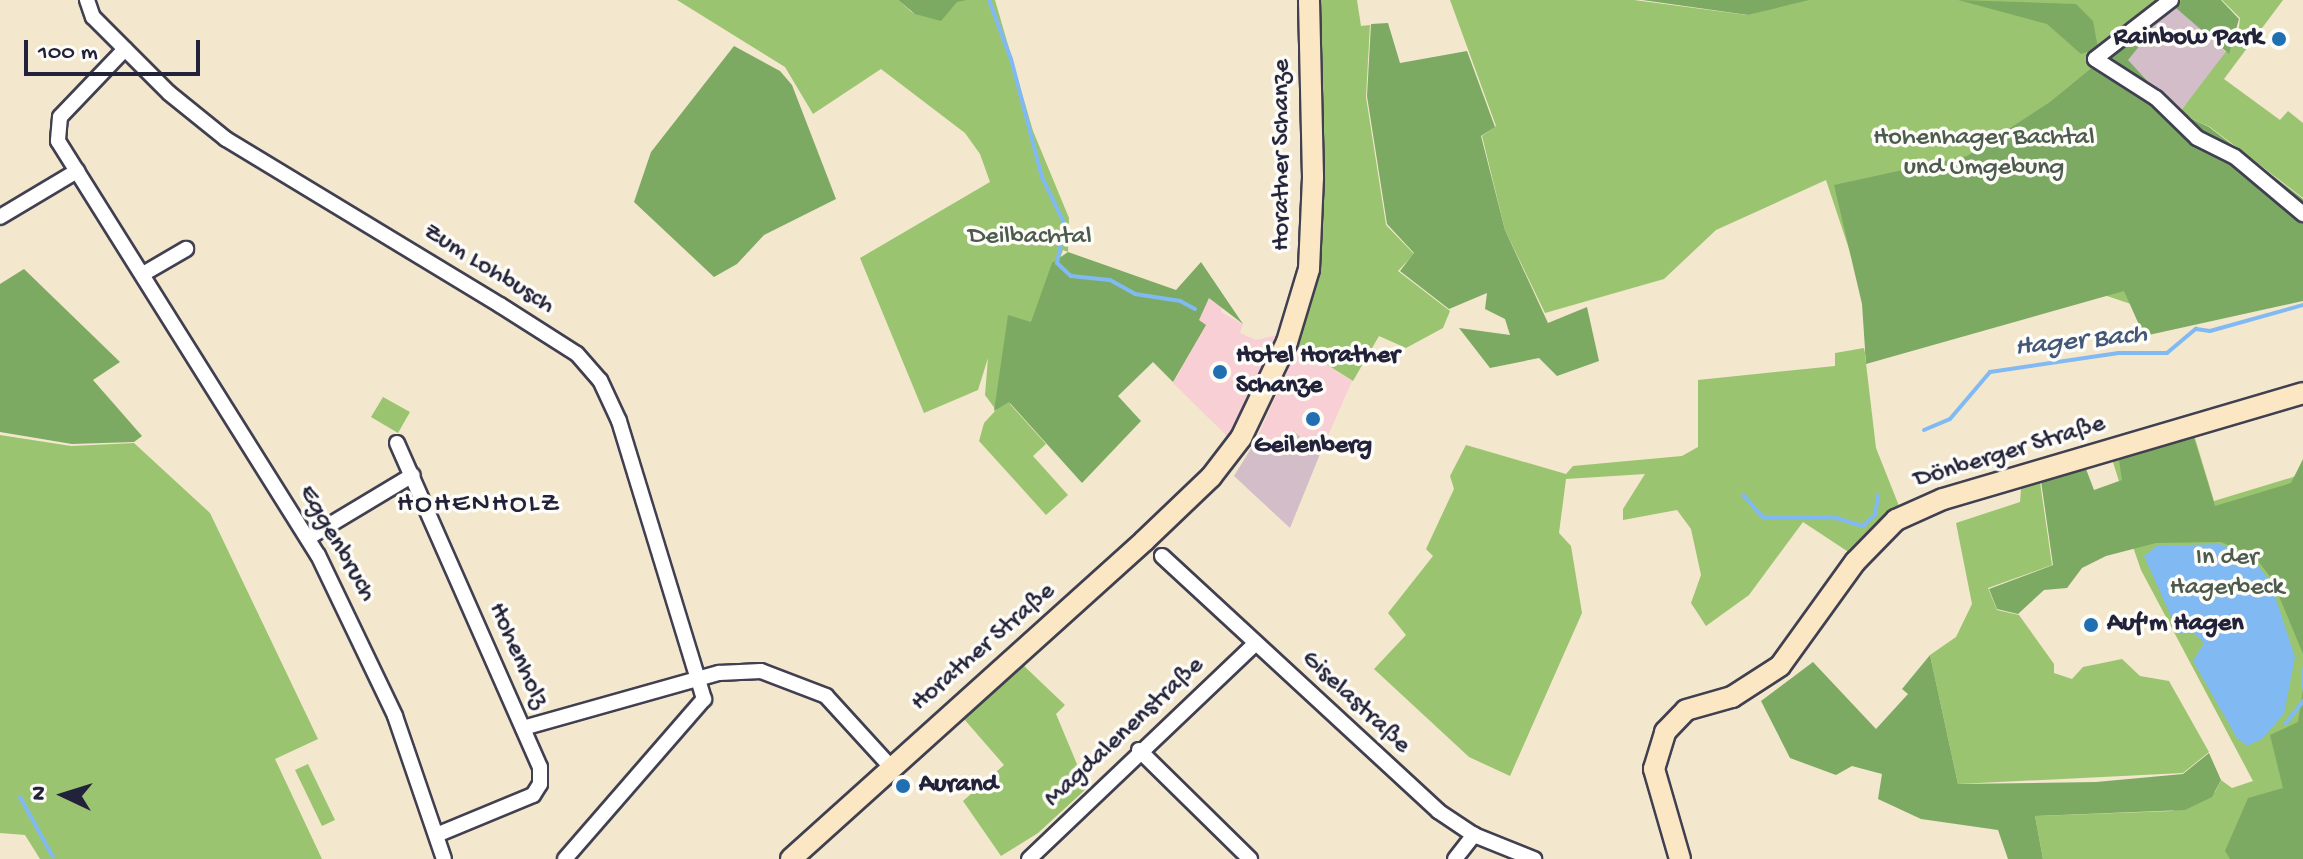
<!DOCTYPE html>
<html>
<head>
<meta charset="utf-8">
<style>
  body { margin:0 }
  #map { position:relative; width:2303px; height:859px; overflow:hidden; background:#f3e7ce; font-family:"Gochi Hand",sans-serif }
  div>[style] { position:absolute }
  .built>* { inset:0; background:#f7cfd4 }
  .industrial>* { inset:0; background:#d2bdc8 }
  .green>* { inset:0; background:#9bc470 }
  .forest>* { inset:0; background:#7caa62 }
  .water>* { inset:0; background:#81baf2 }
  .stream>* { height:4px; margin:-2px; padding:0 2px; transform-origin:2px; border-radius:2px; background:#81baf2 }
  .roads { filter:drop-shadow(2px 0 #414051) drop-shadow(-2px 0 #414051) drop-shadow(0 2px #414051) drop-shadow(0 -2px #414051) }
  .street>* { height:14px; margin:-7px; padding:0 7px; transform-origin:7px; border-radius:7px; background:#fff }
  .secondary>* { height:20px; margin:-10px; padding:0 10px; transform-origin:10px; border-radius:10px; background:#fbe7c3 }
  .dots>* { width:22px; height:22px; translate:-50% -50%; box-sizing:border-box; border:4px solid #fdfcf7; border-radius:50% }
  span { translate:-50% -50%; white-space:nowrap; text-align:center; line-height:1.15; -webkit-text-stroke:7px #fdfcf7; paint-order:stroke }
  .poi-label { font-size:26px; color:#22223b; font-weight:700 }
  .right { translate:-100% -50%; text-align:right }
  .left { translate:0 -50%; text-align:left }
  .park-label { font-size:26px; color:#4c5b4e }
  .street-label { font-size:26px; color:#22223b }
  .water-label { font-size:28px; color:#43577b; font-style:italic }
  .neighbourhood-label { font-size:28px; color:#22223b; letter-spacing:2px }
  .north { position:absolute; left:24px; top:755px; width:80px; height:80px; -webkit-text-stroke:6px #fdfcf7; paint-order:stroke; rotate:274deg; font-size:22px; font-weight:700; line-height:32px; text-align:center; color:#22223b }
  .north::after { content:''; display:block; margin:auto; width:28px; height:36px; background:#22223b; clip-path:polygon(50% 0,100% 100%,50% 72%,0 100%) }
  .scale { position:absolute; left:24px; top:40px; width:176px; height:36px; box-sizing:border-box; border:4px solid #22223b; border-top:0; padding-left:10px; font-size:24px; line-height:28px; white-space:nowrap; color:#22223b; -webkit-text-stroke:6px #fdfcf7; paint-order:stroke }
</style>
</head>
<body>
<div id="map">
  <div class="built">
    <div style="clip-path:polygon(1209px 298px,1223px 305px,1221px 312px,1243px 324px,1240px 333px,1256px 340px,1281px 334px,1228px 437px,1173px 383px,1205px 326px,1198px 321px)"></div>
    <div style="clip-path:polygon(1298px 347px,1352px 381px,1320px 454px,1295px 431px,1278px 449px,1265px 437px,1255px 442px)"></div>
  </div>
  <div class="industrial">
    <div style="clip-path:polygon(2081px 0,2176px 7px,2228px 54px,2180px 111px,2115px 65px)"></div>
    <div style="clip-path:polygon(1294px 431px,1320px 454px,1290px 528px,1234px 476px,1255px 442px,1265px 437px,1278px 449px)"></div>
  </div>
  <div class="green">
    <div style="clip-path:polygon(677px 0,898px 0,914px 14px,903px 0,995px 0,1033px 131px,1069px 218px,1068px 252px,1063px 250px,1010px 404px,1046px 444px,1033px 456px,1068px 495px,1046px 515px,979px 441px,984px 423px,996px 410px,985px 395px,988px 358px,978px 390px,924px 413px,860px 258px,990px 182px,980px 154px,965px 133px,881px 69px,813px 114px,785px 67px)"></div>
    <div style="clip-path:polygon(1315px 0,1357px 0,1361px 26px,1370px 25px,1366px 97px,1386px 225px,1414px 254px,1398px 271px,1450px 311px,1443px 328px,1406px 348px,1379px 336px,1353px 381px,1294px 344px,1303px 315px)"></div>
    <div style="clip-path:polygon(1450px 0,1634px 0,1747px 15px,1767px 10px,1764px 0,2186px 0,2122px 48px,2161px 314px,2074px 285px,1865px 355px,1876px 448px,1899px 506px,1850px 553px,1803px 522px,1749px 595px,1706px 626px,1691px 603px,1701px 575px,1691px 529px,1677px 510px,1623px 520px,1623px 509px,1645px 474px,1566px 479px,1559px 533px,1571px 546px,1582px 613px,1510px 776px,1469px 757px,1374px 669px,1406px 635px,1388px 613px,1433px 556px,1426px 549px,1454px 489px,1450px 476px,1466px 445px,1566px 474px,1573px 466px,1682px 456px,1698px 447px,1698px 380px,1835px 366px,1835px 353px,1864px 348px,1865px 353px,1867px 303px,1826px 180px,1716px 230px,1664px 279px,1545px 313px,1505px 230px,1482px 136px,1496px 126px)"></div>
    <div style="clip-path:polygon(2222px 0,2283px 0,2224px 79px,2280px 120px,2288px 111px,2303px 123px,2303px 198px,2210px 127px,2179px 113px,2238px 36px,2240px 18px)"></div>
    <div style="clip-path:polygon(383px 397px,410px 412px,398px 433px,371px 417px)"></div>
    <div style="clip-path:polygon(0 435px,71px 446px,134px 443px,210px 513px,318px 739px,275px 759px,322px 859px,40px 859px,25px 835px,0 833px)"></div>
    <div style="clip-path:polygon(2194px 435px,2214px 501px,2303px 474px,2303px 859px,2043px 859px,2035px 816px,2172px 811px,2215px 792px,2221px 780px,2232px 788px,2253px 781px,2141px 570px,2123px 518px,2130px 516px,2112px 459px)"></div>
    <div style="clip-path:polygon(2040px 482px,2052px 565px,1988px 588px,1997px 610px,2019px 615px,2054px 664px,2054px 673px,2072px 679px,2083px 667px,2122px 659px,2140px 676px,2169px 681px,2209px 752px,2183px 773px,1958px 784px,1930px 655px,1956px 637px,1972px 604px,1956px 523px,2020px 502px,2021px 489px)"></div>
    <div style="clip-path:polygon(1023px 665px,1065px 705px,1056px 714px,1087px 788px,1038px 833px,1001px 856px,963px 801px,1004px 765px,964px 719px)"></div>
    <div style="clip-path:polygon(308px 764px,335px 820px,322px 826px,295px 770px)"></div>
  </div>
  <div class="forest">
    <div style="clip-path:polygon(898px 0,967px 0,957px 2px,941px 21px,915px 14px)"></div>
    <div style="clip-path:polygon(1642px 0,1809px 0,1748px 15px)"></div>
    <div style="clip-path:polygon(1958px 0,2076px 4px,2093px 21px,2098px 48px,2081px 54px,2047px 24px)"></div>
    <div style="clip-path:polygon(2181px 0,2221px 0,2239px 19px,2229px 54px,2176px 8px)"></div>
    <div style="clip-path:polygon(1388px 23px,1400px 63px,1467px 51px,1495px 127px,1481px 136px,1505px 230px,1548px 323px,1587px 307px,1599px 361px,1557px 376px,1539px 358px,1490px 368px,1459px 328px,1510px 335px,1505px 319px,1485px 309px,1487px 293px,1449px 309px,1400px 271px,1414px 253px,1387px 224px,1367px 96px,1371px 24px)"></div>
    <div style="clip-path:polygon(2143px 26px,2154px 28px,2128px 60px,2175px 111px,2209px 127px,2303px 199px,2303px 301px,2144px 336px,2124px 291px,1866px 364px,1862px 304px,1834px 185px,1967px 156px,2050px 102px)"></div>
    <div style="clip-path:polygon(734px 46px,780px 71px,792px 85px,836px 199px,764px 235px,737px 264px,714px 277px,634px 202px,651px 152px)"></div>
    <div style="clip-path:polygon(1068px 252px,1176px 290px,1201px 262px,1243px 324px,1209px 298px,1199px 320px,1206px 325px,1173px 382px,1153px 362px,1118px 396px,1141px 421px,1082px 483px,1009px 402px,994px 411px,1008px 315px,1031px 322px,1052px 263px)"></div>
    <div style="clip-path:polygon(24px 269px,120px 362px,93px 380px,142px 436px,134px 442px,72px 444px,0 432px,0 284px)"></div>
    <div style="clip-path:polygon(2194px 438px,2215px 506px,2291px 483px,2303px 459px,2303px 654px,2272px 579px,2254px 556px,2221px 542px,2156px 543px,2106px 556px,2082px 568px,2067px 588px,2044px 590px,2018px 614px,1997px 609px,1989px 589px,2053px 565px,2041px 481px,2086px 469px,2094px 490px,2122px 480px,2119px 460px)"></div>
    <div style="clip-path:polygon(1930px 655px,1958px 784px,2096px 782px,2183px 774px,2209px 753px,2221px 780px,2212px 797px,2185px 810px,2035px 816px,2043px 859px,2008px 859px,1998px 830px,1921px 819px,1878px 799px,1882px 774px,1852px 766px,1836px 775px,1790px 758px,1761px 701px,1813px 662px,1876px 729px,1908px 694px,1902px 689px)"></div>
    <div style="clip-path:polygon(2303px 689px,2303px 859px,2230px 859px,2225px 851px,2248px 798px,2283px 788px,2270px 735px,2298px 722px)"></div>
  </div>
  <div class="water">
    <div style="clip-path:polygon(2220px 544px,2253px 559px,2270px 581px,2295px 657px,2284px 714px,2262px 739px,2247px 746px,2237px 738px,2193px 661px,2204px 643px,2193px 632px,2179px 634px,2144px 556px,2157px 546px)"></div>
  </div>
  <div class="stream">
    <div style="left:989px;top:0;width:63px;rotate:69.6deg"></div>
    <div style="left:1011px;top:59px;width:122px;rotate:75.3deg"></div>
    <div style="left:1042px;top:177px;width:53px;rotate:64.4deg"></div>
    <div style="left:1065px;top:225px;width:39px;rotate:102deg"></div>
    <div style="left:1057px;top:263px;width:19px;rotate:43deg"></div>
    <div style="left:1071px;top:276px;width:39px;rotate:6deg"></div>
    <div style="left:1110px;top:280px;width:29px;rotate:29deg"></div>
    <div style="left:1135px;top:294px;width:46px;rotate:8.8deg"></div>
    <div style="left:1180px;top:301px;width:17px;rotate:28deg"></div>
    <div style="left:1924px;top:430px;width:28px;rotate:-23deg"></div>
    <div style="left:1950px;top:419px;width:62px;rotate:-49.6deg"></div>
    <div style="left:1990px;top:372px;width:130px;rotate:-8.4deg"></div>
    <div style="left:2119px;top:353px;width:48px"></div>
    <div style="left:2167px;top:353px;width:38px;rotate:-40deg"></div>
    <div style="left:2196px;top:329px;width:14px;rotate:8deg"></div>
    <div style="left:2210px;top:331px;width:97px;rotate:-15.6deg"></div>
    <div style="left:1743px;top:495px;width:30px;rotate:48deg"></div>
    <div style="left:1763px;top:517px;width:70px"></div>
    <div style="left:1833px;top:517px;width:31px;rotate:17deg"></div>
    <div style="left:1863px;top:526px;width:16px;rotate:-43deg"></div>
    <div style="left:1875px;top:515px;width:20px;rotate:-81deg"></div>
    <div style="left:2303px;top:670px;width:17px;rotate:90deg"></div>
    <div style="left:2286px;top:723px;width:28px;rotate:-52deg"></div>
    <div style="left:20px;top:797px;width:68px;rotate:61.2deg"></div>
  </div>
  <div class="roads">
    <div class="street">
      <div style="left:87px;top:0;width:18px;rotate:71deg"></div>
      <div style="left:93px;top:17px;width:107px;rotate:45deg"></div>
      <div style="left:169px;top:93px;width:73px;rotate:38.9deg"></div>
      <div style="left:226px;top:139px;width:320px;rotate:31.2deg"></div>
      <div style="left:500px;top:305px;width:91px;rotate:32.5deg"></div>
      <div style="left:577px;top:354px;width:35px;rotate:49deg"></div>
      <div style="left:600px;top:380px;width:45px;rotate:65.1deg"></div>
      <div style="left:619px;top:421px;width:291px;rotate:73deg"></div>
      <div style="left:704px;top:699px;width:212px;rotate:131deg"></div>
      <div style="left:2171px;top:0;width:96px;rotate:142.2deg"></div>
      <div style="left:2095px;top:59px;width:72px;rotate:32.6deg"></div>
      <div style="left:2156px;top:98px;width:57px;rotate:44.3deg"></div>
      <div style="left:2197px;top:138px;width:42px;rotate:26.6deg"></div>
      <div style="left:2235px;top:157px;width:89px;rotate:40deg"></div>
      <div style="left:125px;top:49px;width:94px;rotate:133.7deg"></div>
      <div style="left:60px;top:117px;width:24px;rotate:95deg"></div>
      <div style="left:58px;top:141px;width:489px;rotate:57.9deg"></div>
      <div style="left:318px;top:555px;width:178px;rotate:64.4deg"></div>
      <div style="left:395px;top:716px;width:151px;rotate:71.1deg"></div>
      <div style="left:0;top:217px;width:90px;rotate:-30.9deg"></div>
      <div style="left:143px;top:274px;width:50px;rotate:-30.2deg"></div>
      <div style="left:397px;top:443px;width:354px;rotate:66.2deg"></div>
      <div style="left:540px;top:767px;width:17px;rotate:90deg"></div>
      <div style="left:540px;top:784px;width:13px;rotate:122deg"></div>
      <div style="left:533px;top:795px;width:102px;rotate:157.5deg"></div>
      <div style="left:308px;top:538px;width:122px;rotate:-31deg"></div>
      <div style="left:1162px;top:556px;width:376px;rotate:42.7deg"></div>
      <div style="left:1438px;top:811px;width:43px;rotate:33.7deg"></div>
      <div style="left:1474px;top:835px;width:65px;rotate:21.8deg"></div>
      <div style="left:523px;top:728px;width:204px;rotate:-15.7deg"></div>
      <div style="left:719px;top:673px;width:42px;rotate:-2.7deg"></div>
      <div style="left:761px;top:671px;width:70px;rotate:21deg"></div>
      <div style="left:826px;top:696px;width:95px;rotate:47.6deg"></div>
      <div style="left:1139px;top:750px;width:156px;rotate:44.5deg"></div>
      <div style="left:1029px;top:859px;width:312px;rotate:-43.6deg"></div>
      <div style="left:1455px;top:859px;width:31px;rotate:-52deg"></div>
    </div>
    <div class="secondary">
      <div style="left:791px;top:859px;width:475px;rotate:-42deg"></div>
      <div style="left:1144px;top:541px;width:93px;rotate:-43.7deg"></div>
      <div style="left:1211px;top:477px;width:49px;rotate:-52.4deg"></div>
      <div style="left:1241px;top:438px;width:106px;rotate:-64.4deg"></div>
      <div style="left:1287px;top:342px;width:76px;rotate:-73.2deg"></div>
      <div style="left:1309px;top:269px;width:92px;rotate:-87.5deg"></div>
      <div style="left:1313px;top:177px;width:177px;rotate:-91.3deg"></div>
      <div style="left:1680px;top:859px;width:94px;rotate:-106.1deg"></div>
      <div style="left:1654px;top:769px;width:39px;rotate:-73deg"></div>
      <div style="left:1665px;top:732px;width:30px;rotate:-46deg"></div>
      <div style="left:1686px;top:710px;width:48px;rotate:-15.8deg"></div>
      <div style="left:1732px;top:697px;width:57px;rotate:-32.9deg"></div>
      <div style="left:1780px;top:666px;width:128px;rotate:-54.2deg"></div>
      <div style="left:1855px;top:562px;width:59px;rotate:-45.7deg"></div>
      <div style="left:1896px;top:520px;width:51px;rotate:-24.1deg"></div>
      <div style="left:1943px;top:499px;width:375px;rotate:-16.4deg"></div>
    </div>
  </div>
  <div class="dots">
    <div style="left:2279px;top:39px;background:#1f6fb2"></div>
    <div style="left:1220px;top:372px;background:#1f6fb2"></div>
    <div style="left:1313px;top:419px;background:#1f6fb2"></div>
    <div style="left:2091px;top:625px;background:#1f6fb2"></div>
    <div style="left:903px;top:786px;background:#1f6fb2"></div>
  </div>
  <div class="poi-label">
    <span class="right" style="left:2263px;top:39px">Rainbow Park</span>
    <span class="left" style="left:1236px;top:372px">Hotel Horather<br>Schanze</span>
    <span style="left:1313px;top:447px">Geilenberg</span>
    <span class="left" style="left:2107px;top:625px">Auf'm Hagen</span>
    <span class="left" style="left:919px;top:786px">Aurand</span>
  </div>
  <div class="park-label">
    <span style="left:1984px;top:154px">Hohenhager Bachtal<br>und Umgebung</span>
    <span style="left:1030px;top:238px">Deilbachtal</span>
    <span style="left:2227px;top:574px">In der<br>Hagerbeck</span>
  </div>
  <div class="street-label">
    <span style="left:1283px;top:155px;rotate:-90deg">Horather Schanze</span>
    <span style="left:488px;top:270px;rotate:32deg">Zum Lohbusch</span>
    <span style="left:2010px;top:453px;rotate:-17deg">Dönberger Straße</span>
    <span style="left:336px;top:544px;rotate:60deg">Eggenbruch</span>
    <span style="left:984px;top:648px;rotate:-41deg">Horather Straße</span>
    <span style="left:517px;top:656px;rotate:66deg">Hohenholz</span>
    <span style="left:1355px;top:703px;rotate:43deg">Giselastraße</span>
    <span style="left:1125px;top:733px;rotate:-43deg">Magdalenenstraße</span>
  </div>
  <div class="water-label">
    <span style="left:2081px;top:342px;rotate:-6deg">Hager Bach</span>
  </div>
  <div class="neighbourhood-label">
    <span style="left:479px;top:505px">HOHENHOLZ</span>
  </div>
  <div class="north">N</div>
  <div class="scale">100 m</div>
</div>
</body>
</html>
